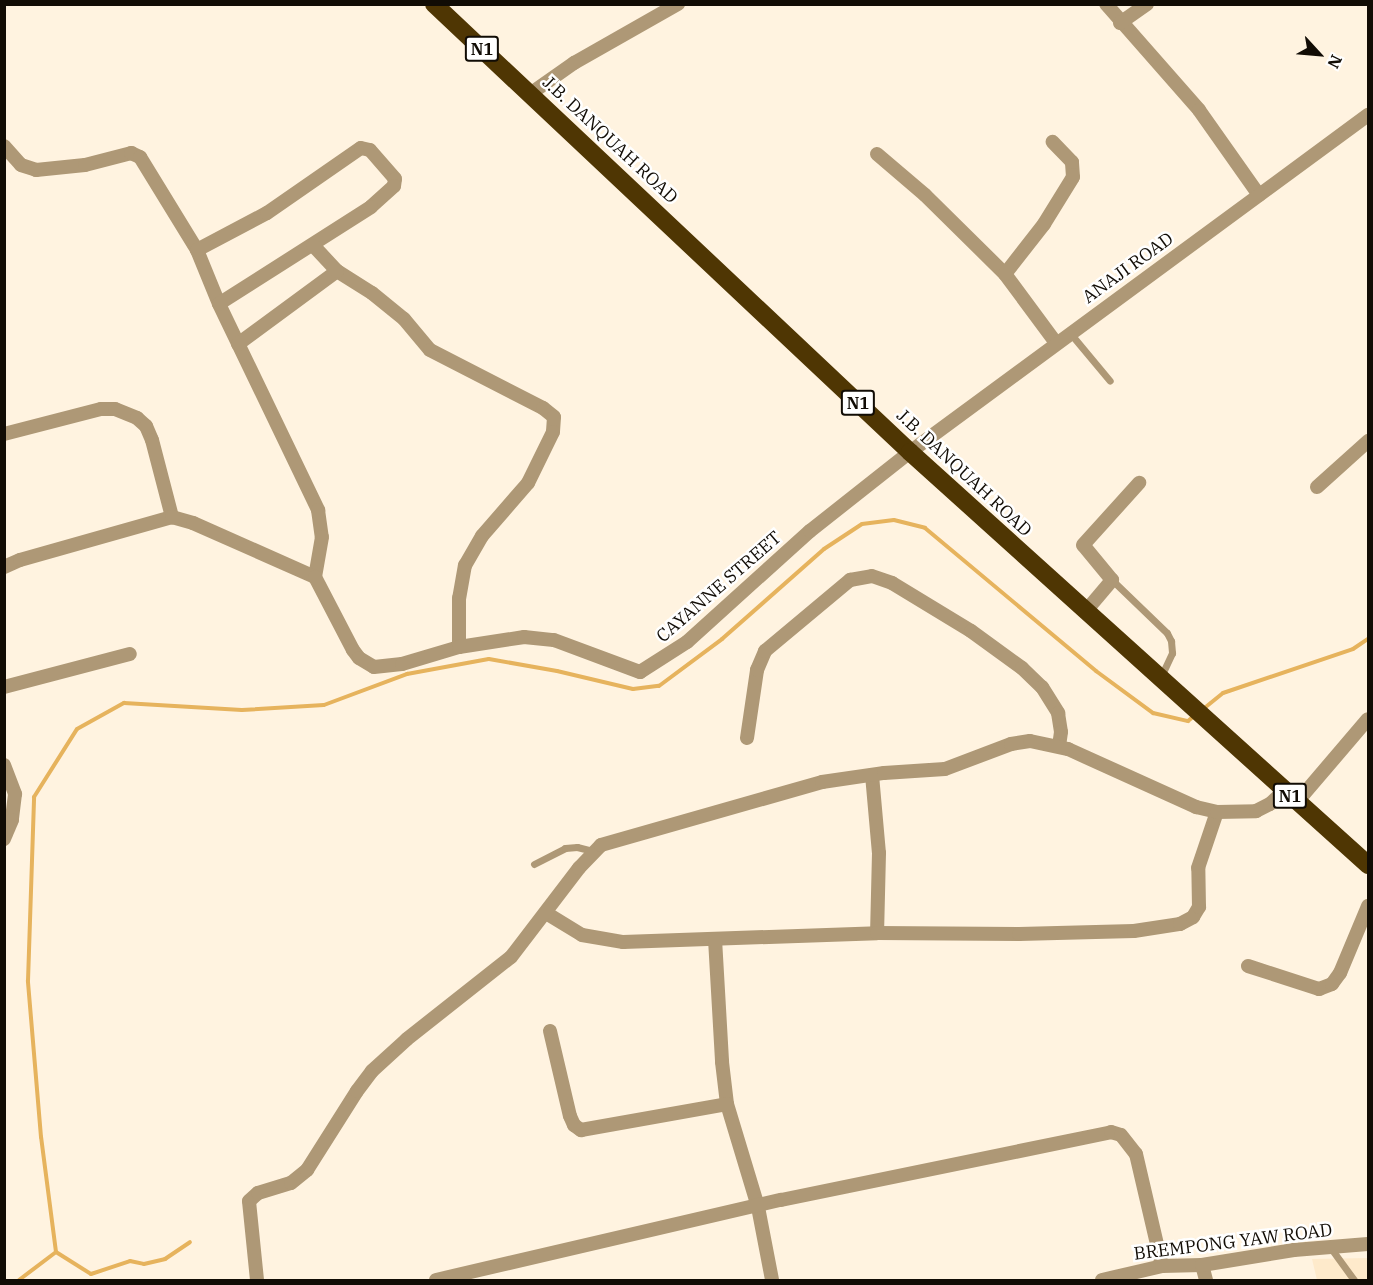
<!DOCTYPE html>
<html>
<head>
<meta charset="utf-8">
<style>
  body { margin:0 }
  #map { position:relative; width:1373px; height:1285px; overflow:hidden; background:#fff3e0; font-family:"IBM Plex Serif",serif }
  div>[style] { position:absolute }
  .built>* { inset:0; background:#feeacb }
  .stream>* { height:4px; margin:-2px; padding:0 2px; transform-origin:2px; border-radius:2px; background:#e6b35d }
  .lane>* { height:7px; margin:-3.5px; padding:0 3.5px; transform-origin:3.5px; border-radius:3.5px; background:#ae9876 }
  .street>* { height:14px; margin:-7px; padding:0 7px; transform-origin:7px; border-radius:7px; background:#ae9876 }
  .highway>* { height:18px; margin:-9px; padding:0 9px; transform-origin:9px; border-radius:9px; background:#4f3603 }
  span { translate:-50% -50%; white-space:nowrap; text-align:center; line-height:1.15; -webkit-text-stroke:5px #fff; paint-order:stroke }
  .shield-label span { padding:2px 4px; background:#fff; border:2px solid; border-radius:4px; -webkit-text-stroke-width:0 }
  .shield-label { font-size:16px; color:#110c05; font-weight:700 }
  .street-label { font-size:18px; color:#110c05 }
  .frame { position:absolute; inset:0; border:6px solid #110c05; pointer-events:none }
  .north { position:absolute; left:1289px; top:24px; width:60px; height:60px; -webkit-text-stroke:4px #fff; paint-order:stroke; rotate:116deg; font-size:16px; font-weight:700; line-height:24px; text-align:center; color:#110c05 }
  .north::after { content:''; display:block; margin:auto; width:21px; height:27px; background:#110c05; clip-path:polygon(50% 0,100% 100%,50% 72%,0 100%) }
</style>
</head>
<body>
<div id="map">
  <div class="built">
    <div style="clip-path:polygon(1368px 1258px,1368px 1280px,1317px 1280px,1312px 1259px)"></div>
  </div>
  <div class="stream">
    <div style="left:1202px;top:710px;width:27px;rotate:-39deg"></div>
    <div style="left:1223px;top:693px;width:137px;rotate:-18.7deg"></div>
    <div style="left:1353px;top:649px;width:18px;rotate:-34deg"></div>
    <div style="left:56px;top:1252px;width:116px;rotate:-97.4deg"></div>
    <div style="left:41px;top:1137px;width:157px;rotate:-94.8deg"></div>
    <div style="left:28px;top:981px;width:184px;rotate:-88.1deg"></div>
    <div style="left:34px;top:797px;width:80px;rotate:-57.7deg"></div>
    <div style="left:77px;top:729px;width:54px;rotate:-29deg"></div>
    <div style="left:124px;top:703px;width:118px;rotate:3.4deg"></div>
    <div style="left:242px;top:710px;width:82px;rotate:-3.5deg"></div>
    <div style="left:324px;top:705px;width:89px;rotate:-20.5deg"></div>
    <div style="left:407px;top:674px;width:83px;rotate:-10.4deg"></div>
    <div style="left:489px;top:659px;width:69px;rotate:10deg"></div>
    <div style="left:557px;top:671px;width:78px;rotate:13.3deg"></div>
    <div style="left:633px;top:689px;width:26px;rotate:-7deg"></div>
    <div style="left:659px;top:686px;width:79px;rotate:-36.7deg"></div>
    <div style="left:722px;top:639px;width:136px;rotate:-41.4deg"></div>
    <div style="left:824px;top:549px;width:45px;rotate:-33.3deg"></div>
    <div style="left:862px;top:524px;width:32px;rotate:-7deg"></div>
    <div style="left:894px;top:520px;width:32px;rotate:14deg"></div>
    <div style="left:925px;top:528px;width:223px;rotate:39.9deg"></div>
    <div style="left:1096px;top:671px;width:71px;rotate:36.4deg"></div>
    <div style="left:1153px;top:713px;width:36px;rotate:13deg"></div>
    <div style="left:1188px;top:721px;width:8px;rotate:-40deg"></div>
    <div style="left:19px;top:1280px;width:46px;rotate:-37.1deg"></div>
    <div style="left:56px;top:1252px;width:41px;rotate:32.2deg"></div>
    <div style="left:91px;top:1274px;width:41px;rotate:-18.4deg"></div>
    <div style="left:130px;top:1261px;width:14px;rotate:12deg"></div>
    <div style="left:144px;top:1264px;width:22px;rotate:-13deg"></div>
    <div style="left:165px;top:1259px;width:30px;rotate:-34deg"></div>
  </div>
  <div class="lane">
    <div style="left:1070px;top:333px;width:62px;rotate:50.2deg"></div>
    <div style="left:1112px;top:580px;width:76px;rotate:43.9deg"></div>
    <div style="left:1167px;top:633px;width:9px;rotate:63deg"></div>
    <div style="left:1171px;top:641px;width:12px;rotate:85deg"></div>
    <div style="left:1172px;top:653px;width:26px;rotate:115deg"></div>
    <div style="left:534px;top:864px;width:35px;rotate:-27deg"></div>
    <div style="left:565px;top:848px;width:12px;rotate:-5deg"></div>
    <div style="left:577px;top:847px;width:16px;rotate:14deg"></div>
    <div style="left:1330px;top:1247px;width:41px;rotate:54deg"></div>
  </div>
  <div class="street">
    <div style="left:1106px;top:4px;width:141px;rotate:48.7deg"></div>
    <div style="left:1199px;top:110px;width:104px;rotate:54.8deg"></div>
    <div style="left:1120px;top:23px;width:33px;rotate:-35deg"></div>
    <div style="left:530px;top:94px;width:54px;rotate:-35.2deg"></div>
    <div style="left:574px;top:63px;width:120px;rotate:-29.6deg"></div>
    <div style="left:4px;top:146px;width:25px;rotate:48deg"></div>
    <div style="left:21px;top:165px;width:16px;rotate:18deg"></div>
    <div style="left:36px;top:170px;width:49px;rotate:-5.8deg"></div>
    <div style="left:85px;top:165px;width:48px;rotate:-14.6deg"></div>
    <div style="left:131px;top:153px;width:10px;rotate:24deg"></div>
    <div style="left:140px;top:157px;width:109px;rotate:58.5deg"></div>
    <div style="left:197px;top:250px;width:58px;rotate:67.8deg"></div>
    <div style="left:219px;top:304px;width:229px;rotate:64.3deg"></div>
    <div style="left:318px;top:510px;width:27px;rotate:82deg"></div>
    <div style="left:322px;top:537px;width:41px;rotate:99.9deg"></div>
    <div style="left:877px;top:154px;width:63px;rotate:40.5deg"></div>
    <div style="left:925px;top:195px;width:112px;rotate:44.6deg"></div>
    <div style="left:1005px;top:274px;width:86px;rotate:53.5deg"></div>
    <div style="left:197px;top:250px;width:79px;rotate:-27.9deg"></div>
    <div style="left:267px;top:213px;width:114px;rotate:-34.7deg"></div>
    <div style="left:361px;top:148px;width:9px;rotate:13deg"></div>
    <div style="left:370px;top:150px;width:38px;rotate:49deg"></div>
    <div style="left:395px;top:179px;width:7px;rotate:98deg"></div>
    <div style="left:394px;top:186px;width:31px;rotate:138deg"></div>
    <div style="left:371px;top:207px;width:180px;rotate:147.5deg"></div>
    <div style="left:337px;top:271px;width:41px;rotate:32.2deg"></div>
    <div style="left:372px;top:293px;width:41px;rotate:39.1deg"></div>
    <div style="left:404px;top:319px;width:40px;rotate:50deg"></div>
    <div style="left:430px;top:350px;width:127px;rotate:27.2deg"></div>
    <div style="left:543px;top:408px;width:14px;rotate:39deg"></div>
    <div style="left:554px;top:417px;width:15px;rotate:94deg"></div>
    <div style="left:553px;top:432px;width:57px;rotate:116.1deg"></div>
    <div style="left:528px;top:483px;width:70px;rotate:131deg"></div>
    <div style="left:482px;top:536px;width:34px;rotate:120deg"></div>
    <div style="left:465px;top:565px;width:34px;rotate:100deg"></div>
    <div style="left:459px;top:598px;width:49px;rotate:90deg"></div>
    <div style="left:1005px;top:274px;width:63px;rotate:-52deg"></div>
    <div style="left:1044px;top:224px;width:55px;rotate:-58.3deg"></div>
    <div style="left:1073px;top:177px;width:15px;rotate:-94deg"></div>
    <div style="left:1072px;top:162px;width:28px;rotate:-134deg"></div>
    <div style="left:238px;top:344px;width:123px;rotate:-36.4deg"></div>
    <div style="left:337px;top:271px;width:34px;rotate:-133deg"></div>
    <div style="left:4px;top:434px;width:100px;rotate:-14.5deg"></div>
    <div style="left:101px;top:409px;width:14px"></div>
    <div style="left:115px;top:409px;width:24px;rotate:22deg"></div>
    <div style="left:137px;top:418px;width:12px;rotate:42deg"></div>
    <div style="left:146px;top:426px;width:15px;rotate:67deg"></div>
    <div style="left:152px;top:440px;width:80px;rotate:75.4deg"></div>
    <div style="left:1317px;top:487px;width:69px;rotate:-42deg"></div>
    <div style="left:4px;top:567px;width:17px;rotate:-24deg"></div>
    <div style="left:20px;top:560px;width:158px;rotate:-15.8deg"></div>
    <div style="left:172px;top:517px;width:22px;rotate:16deg"></div>
    <div style="left:193px;top:523px;width:133px;rotate:23.9deg"></div>
    <div style="left:315px;top:577px;width:82px;rotate:62.5deg"></div>
    <div style="left:353px;top:650px;width:10px;rotate:53deg"></div>
    <div style="left:359px;top:658px;width:17px;rotate:31deg"></div>
    <div style="left:374px;top:667px;width:28px;rotate:-6deg"></div>
    <div style="left:402px;top:664px;width:59px;rotate:-16.6deg"></div>
    <div style="left:459px;top:647px;width:66px;rotate:-8.7deg"></div>
    <div style="left:524px;top:637px;width:30px;rotate:6deg"></div>
    <div style="left:554px;top:640px;width:92px;rotate:20.4deg"></div>
    <div style="left:640px;top:672px;width:56px;rotate:-32.6deg"></div>
    <div style="left:687px;top:642px;width:166px;rotate:-42.1deg"></div>
    <div style="left:810px;top:531px;width:127px;rotate:-38.3deg"></div>
    <div style="left:910px;top:452px;width:569px;rotate:-36.35deg"></div>
    <div style="left:1085px;top:612px;width:42px;rotate:-49.8deg"></div>
    <div style="left:1112px;top:580px;width:45px;rotate:-129.6deg"></div>
    <div style="left:1083px;top:545px;width:84px;rotate:-47.9deg"></div>
    <div style="left:4px;top:687px;width:130px;rotate:-14.7deg"></div>
    <div style="left:747px;top:738px;width:69px;rotate:-81.6deg"></div>
    <div style="left:757px;top:670px;width:21px;rotate:-67deg"></div>
    <div style="left:765px;top:651px;width:111px;rotate:-39.9deg"></div>
    <div style="left:850px;top:580px;width:22px;rotate:-10deg"></div>
    <div style="left:872px;top:576px;width:21px;rotate:19deg"></div>
    <div style="left:892px;top:583px;width:92px;rotate:31.3deg"></div>
    <div style="left:971px;top:631px;width:63px;rotate:36deg"></div>
    <div style="left:1022px;top:668px;width:28px;rotate:44deg"></div>
    <div style="left:1042px;top:687px;width:31px;rotate:58deg"></div>
    <div style="left:1058px;top:713px;width:19px;rotate:81deg"></div>
    <div style="left:1061px;top:732px;width:14px;rotate:98deg"></div>
    <div style="left:4px;top:765px;width:31px;rotate:69deg"></div>
    <div style="left:15px;top:794px;width:26px;rotate:97deg"></div>
    <div style="left:12px;top:820px;width:21px;rotate:113deg"></div>
    <div style="left:872px;top:775px;width:78px;rotate:84.9deg"></div>
    <div style="left:879px;top:853px;width:80px;rotate:91.4deg"></div>
    <div style="left:1297px;top:802px;width:109px;rotate:-49.5deg"></div>
    <div style="left:546px;top:913px;width:42px;rotate:31.4deg"></div>
    <div style="left:582px;top:935px;width:42px;rotate:9.7deg"></div>
    <div style="left:623px;top:942px;width:254px;rotate:-2deg"></div>
    <div style="left:877px;top:933px;width:142px;rotate:0.4deg"></div>
    <div style="left:1019px;top:934px;width:115px;rotate:-1.5deg"></div>
    <div style="left:1134px;top:931px;width:47px;rotate:-8.7deg"></div>
    <div style="left:1180px;top:924px;width:15px;rotate:-28deg"></div>
    <div style="left:1193px;top:917px;width:12px;rotate:-59deg"></div>
    <div style="left:1199px;top:907px;width:39px;rotate:-91deg"></div>
    <div style="left:1198px;top:868px;width:59px;rotate:-71.3deg"></div>
    <div style="left:715px;top:939px;width:123px;rotate:86.7deg"></div>
    <div style="left:722px;top:1062px;width:42px;rotate:83.2deg"></div>
    <div style="left:727px;top:1104px;width:108px;rotate:73.2deg"></div>
    <div style="left:758px;top:1207px;width:74px;rotate:79.1deg"></div>
    <div style="left:1248px;top:966px;width:75px;rotate:17.9deg"></div>
    <div style="left:1319px;top:989px;width:14px;rotate:-21deg"></div>
    <div style="left:1332px;top:984px;width:14px;rotate:-54deg"></div>
    <div style="left:1340px;top:973px;width:73px;rotate:-67.3deg"></div>
    <div style="left:550px;top:1031px;width:87px;rotate:76.8deg"></div>
    <div style="left:570px;top:1116px;width:10px;rotate:66deg"></div>
    <div style="left:574px;top:1125px;width:9px;rotate:36deg"></div>
    <div style="left:581px;top:1130px;width:148px;rotate:-10.1deg"></div>
    <div style="left:1202px;top:1265px;width:16px;rotate:75deg"></div>
    <div style="left:257px;top:1280px;width:79px;rotate:-95.8deg"></div>
    <div style="left:249px;top:1201px;width:12px;rotate:-42deg"></div>
    <div style="left:258px;top:1193px;width:34px;rotate:-17deg"></div>
    <div style="left:291px;top:1183px;width:21px;rotate:-39deg"></div>
    <div style="left:307px;top:1170px;width:93px;rotate:-57.7deg"></div>
    <div style="left:357px;top:1091px;width:25px;rotate:-53deg"></div>
    <div style="left:372px;top:1071px;width:47px;rotate:-42.4deg"></div>
    <div style="left:407px;top:1039px;width:132px;rotate:-38.3deg"></div>
    <div style="left:511px;top:957px;width:112px;rotate:-52.6deg"></div>
    <div style="left:579px;top:868px;width:32px;rotate:-46deg"></div>
    <div style="left:601px;top:845px;width:230px;rotate:-15.9deg"></div>
    <div style="left:822px;top:782px;width:63px;rotate:-8.3deg"></div>
    <div style="left:884px;top:773px;width:61px;rotate:-3.8deg"></div>
    <div style="left:945px;top:769px;width:71px;rotate:-20.7deg"></div>
    <div style="left:1011px;top:744px;width:19px;rotate:-9deg"></div>
    <div style="left:1030px;top:741px;width:39px;rotate:12deg"></div>
    <div style="left:1068px;top:749px;width:141px;rotate:24.4deg"></div>
    <div style="left:1196px;top:807px;width:22px;rotate:13deg"></div>
    <div style="left:1217px;top:812px;width:39px;rotate:-1deg"></div>
    <div style="left:1256px;top:811px;width:16px;rotate:-27deg"></div>
    <div style="left:1270px;top:804px;width:19px;rotate:-43deg"></div>
    <div style="left:436px;top:1280px;width:354px;rotate:-13.1deg"></div>
    <div style="left:781px;top:1200px;width:337px;rotate:-11.6deg"></div>
    <div style="left:1111px;top:1132px;width:10px;rotate:17deg"></div>
    <div style="left:1121px;top:1135px;width:24px;rotate:52deg"></div>
    <div style="left:1136px;top:1154px;width:115px;rotate:76.9deg"></div>
    <div style="left:1102px;top:1280px;width:62px;rotate:-13.1deg"></div>
    <div style="left:1162px;top:1266px;width:40px;rotate:-1.4deg"></div>
    <div style="left:1202px;top:1265px;width:93px;rotate:-9.3deg"></div>
    <div style="left:1294px;top:1250px;width:74px;rotate:-4.6deg"></div>
  </div>
  <div class="highway">
    <div style="left:434px;top:4px;width:654px;rotate:43.26deg"></div>
    <div style="left:910px;top:452px;width:617px;rotate:42.04deg"></div>
  </div>
  <div class="shield-label">
    <span style="left:482px;top:49px">N1</span>
    <span style="left:858px;top:403px">N1</span>
    <span style="left:1290px;top:796px">N1</span>
  </div>
  <div class="street-label">
    <span style="left:610px;top:140px;rotate:43deg">J.B. DANQUAH ROAD</span>
    <span style="left:1128px;top:268px;rotate:-36deg">ANAJI ROAD</span>
    <span style="left:964px;top:473px;rotate:43deg">J.B. DANQUAH ROAD</span>
    <span style="left:719px;top:587px;rotate:-41deg">CAYANNE STREET</span>
    <span style="left:1233px;top:1242px;rotate:-7deg">BREMPONG YAW ROAD</span>
  </div>
  <div class="frame"></div>
  <div class="north">N</div>
</div>
</body>
</html>
